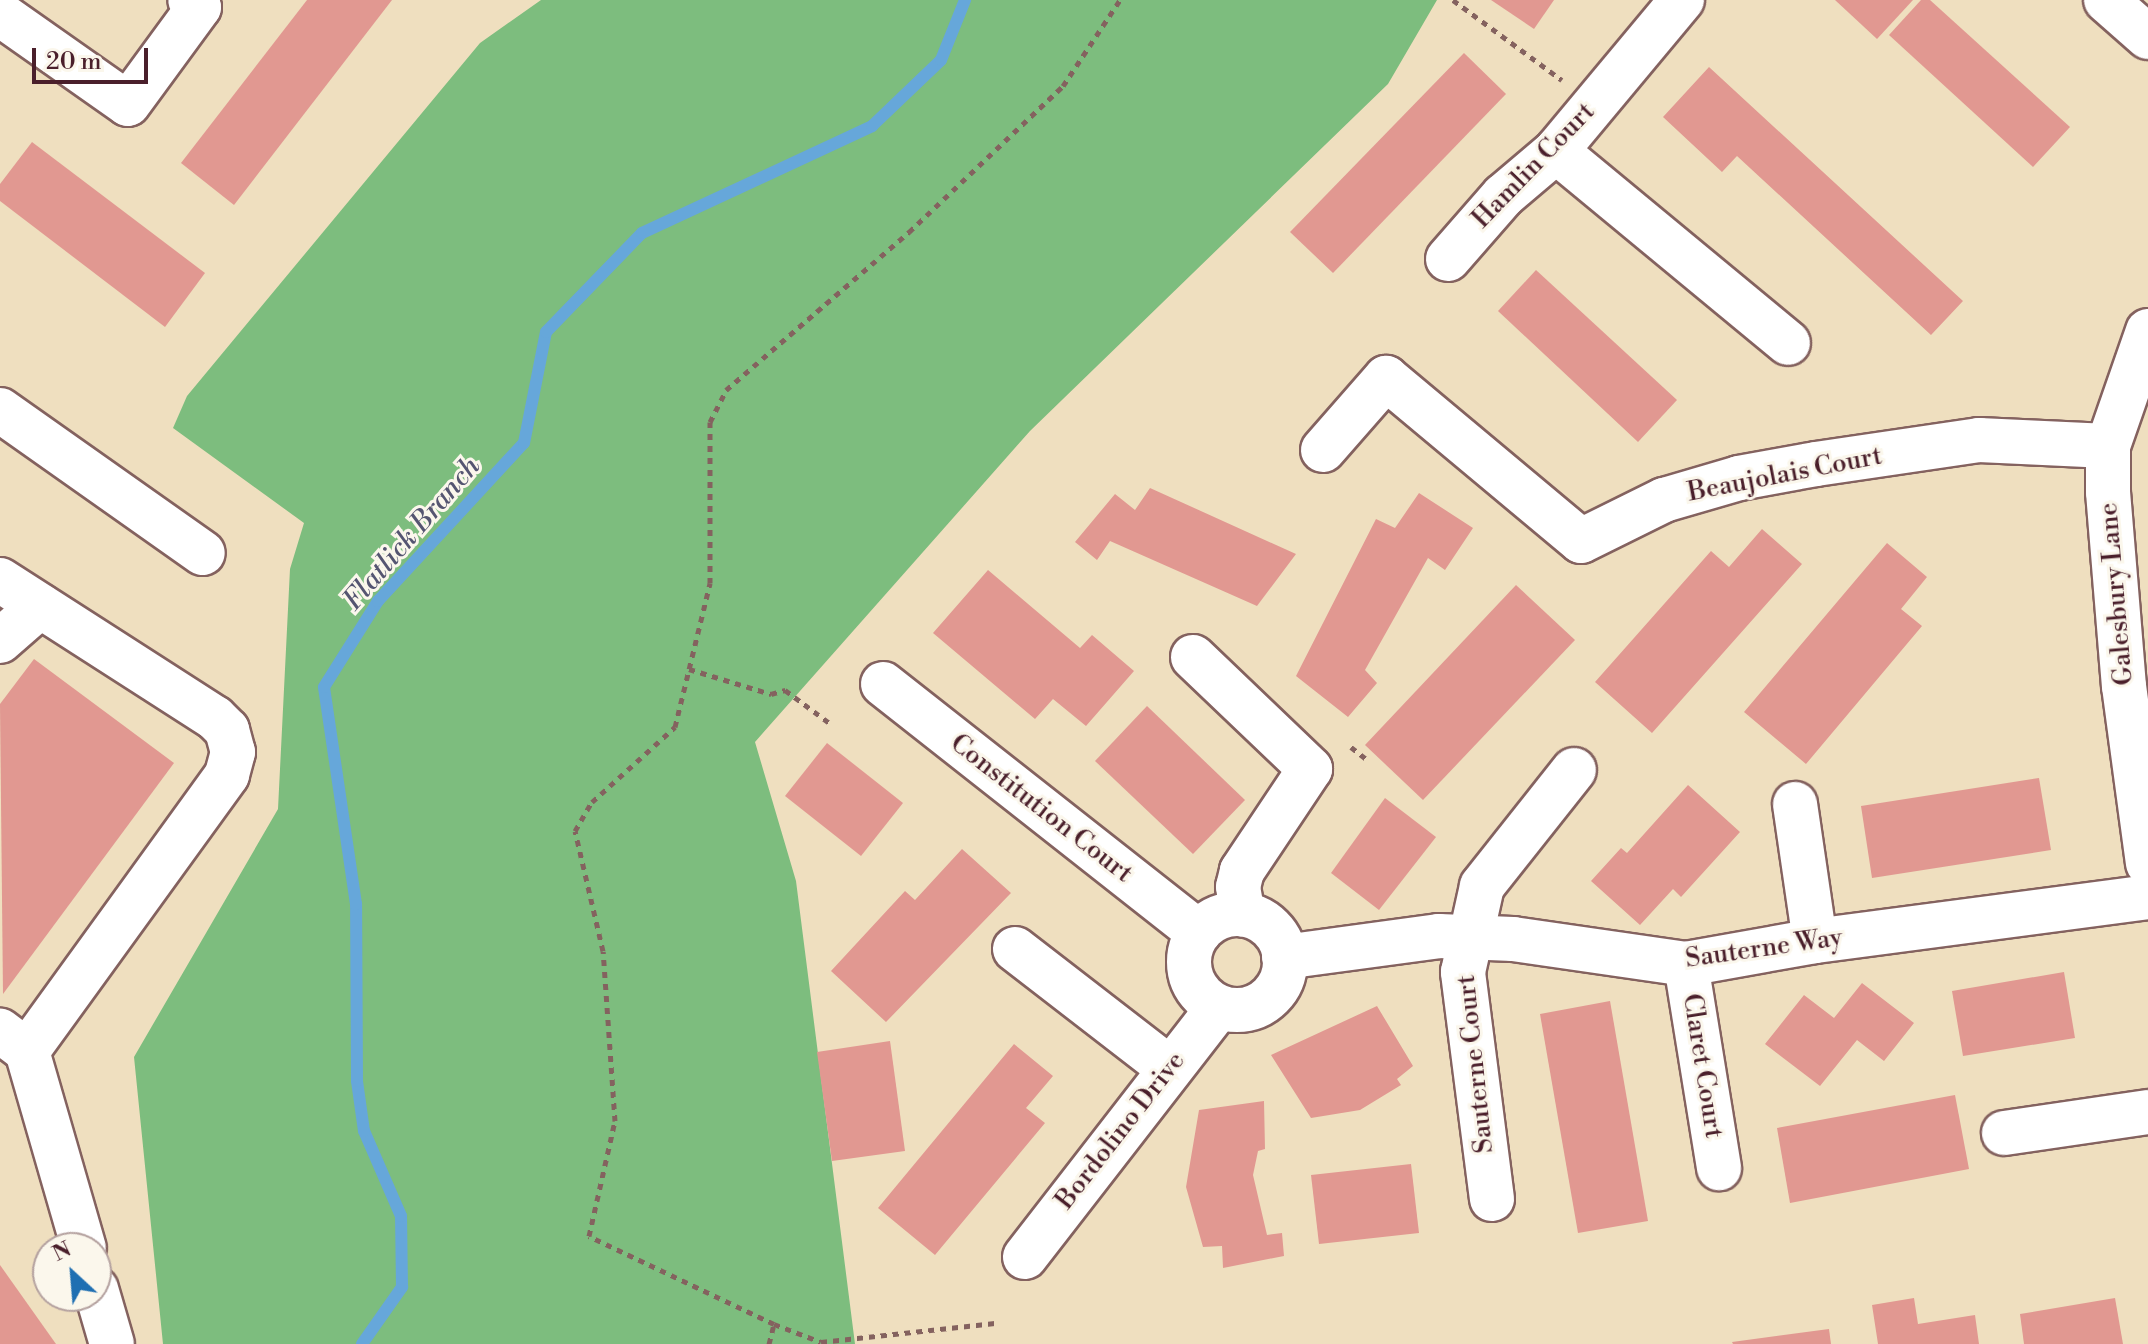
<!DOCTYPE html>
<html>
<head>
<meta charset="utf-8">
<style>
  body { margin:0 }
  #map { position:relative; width:2148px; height:1344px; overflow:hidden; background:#efdfbf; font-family:"Libre Bodoni",serif }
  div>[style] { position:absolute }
  .forest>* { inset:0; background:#7dbd7e }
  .stream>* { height:12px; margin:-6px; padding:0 6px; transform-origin:6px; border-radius:6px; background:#66a7da }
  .building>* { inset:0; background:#e19891 }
  .path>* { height:5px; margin-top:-2.5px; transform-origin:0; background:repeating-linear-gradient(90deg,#84625f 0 6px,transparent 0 12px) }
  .roads { filter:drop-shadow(2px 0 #84625f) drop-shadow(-2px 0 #84625f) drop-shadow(0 2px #84625f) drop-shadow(0 -2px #84625f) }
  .minor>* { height:44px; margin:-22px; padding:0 22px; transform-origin:22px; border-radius:22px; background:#fff }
  .minor>.ring { margin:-22px; padding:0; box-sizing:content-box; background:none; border:44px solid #fff; border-radius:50% }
  span { translate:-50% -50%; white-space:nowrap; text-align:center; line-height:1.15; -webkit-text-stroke:6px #fbf7ec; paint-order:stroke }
  .street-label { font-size:26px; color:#4a1f2b }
  .water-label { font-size:28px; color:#555571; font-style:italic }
  .north { position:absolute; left:32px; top:1232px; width:80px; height:80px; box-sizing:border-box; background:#fbf7ec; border:2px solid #b4a19f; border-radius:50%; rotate:334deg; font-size:22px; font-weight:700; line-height:32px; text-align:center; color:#4a1f2b }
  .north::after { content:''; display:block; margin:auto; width:28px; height:36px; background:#1f6fb2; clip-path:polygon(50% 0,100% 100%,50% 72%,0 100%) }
  .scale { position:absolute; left:32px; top:48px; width:116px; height:36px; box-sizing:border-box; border:4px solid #4a1f2b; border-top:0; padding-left:10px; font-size:24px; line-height:28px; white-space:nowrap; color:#4a1f2b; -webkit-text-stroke:6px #fbf7ec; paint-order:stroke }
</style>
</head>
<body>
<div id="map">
  <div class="forest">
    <div style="clip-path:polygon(541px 0,1437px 0,1388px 84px,1030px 431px,755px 742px,796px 881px,855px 1344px,163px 1344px,134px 1057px,278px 809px,290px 569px,304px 523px,173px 428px,187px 396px,480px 43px)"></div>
  </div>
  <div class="stream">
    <div style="left:362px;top:1344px;width:70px;rotate:-54.9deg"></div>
    <div style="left:402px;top:1287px;width:71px;rotate:-90.8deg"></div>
    <div style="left:401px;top:1216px;width:93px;rotate:-113.5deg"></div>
    <div style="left:364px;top:1131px;width:50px;rotate:-98deg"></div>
    <div style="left:357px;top:1081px;width:177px;rotate:-90.3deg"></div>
    <div style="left:356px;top:904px;width:219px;rotate:-98.4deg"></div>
    <div style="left:324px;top:687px;width:102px;rotate:-57.9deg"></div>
    <div style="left:378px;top:601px;width:215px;rotate:-47.3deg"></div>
    <div style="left:524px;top:443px;width:113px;rotate:-78.8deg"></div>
    <div style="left:546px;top:332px;width:138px;rotate:-45.9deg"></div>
    <div style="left:642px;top:233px;width:254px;rotate:-24.9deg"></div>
    <div style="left:872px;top:126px;width:95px;rotate:-43.7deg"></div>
    <div style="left:941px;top:60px;width:65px;rotate:-68.2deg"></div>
  </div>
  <div class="building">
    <div style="clip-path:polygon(307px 0,392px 0,234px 205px,181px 163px)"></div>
    <div style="clip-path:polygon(1491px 0,1554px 0,1534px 29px)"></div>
    <div style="clip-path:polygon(1835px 0,1913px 0,1877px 39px)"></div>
    <div style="clip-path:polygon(1921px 0,1930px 0,2070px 127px,2033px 167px,1889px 35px)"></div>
    <div style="clip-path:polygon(1464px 53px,1506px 94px,1333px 273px,1290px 232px)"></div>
    <div style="clip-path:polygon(1709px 67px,1963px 301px,1931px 335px,1737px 156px,1722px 172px,1663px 117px)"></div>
    <div style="clip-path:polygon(32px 142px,205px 273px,165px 327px,0 201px,0 184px)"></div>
    <div style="clip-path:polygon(1536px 270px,1677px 400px,1638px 442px,1498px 311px)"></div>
    <div style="clip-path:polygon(1150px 488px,1296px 554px,1257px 606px,1110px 541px,1097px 560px,1075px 542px,1115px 494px,1135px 510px)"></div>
    <div style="clip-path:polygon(1419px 493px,1473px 528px,1445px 570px,1428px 558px,1365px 670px,1377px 683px,1348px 717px,1296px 676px,1376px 519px,1395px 528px)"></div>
    <div style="clip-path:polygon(1762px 529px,1802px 564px,1652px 733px,1595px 682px,1711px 551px,1729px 567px)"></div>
    <div style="clip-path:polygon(1887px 543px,1927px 577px,1901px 609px,1922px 626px,1806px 764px,1744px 712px)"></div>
    <div style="clip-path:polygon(988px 570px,1080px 648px,1092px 635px,1134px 671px,1086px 726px,1053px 699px,1035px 719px,933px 633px)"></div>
    <div style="clip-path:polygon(1516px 585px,1575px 640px,1423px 800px,1365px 745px)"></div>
    <div style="clip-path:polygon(34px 659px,174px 763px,3px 994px,0 704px)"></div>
    <div style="clip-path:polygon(1147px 706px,1245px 800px,1193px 854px,1095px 761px)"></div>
    <div style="clip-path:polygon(827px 743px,903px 803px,861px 856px,785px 796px)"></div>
    <div style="clip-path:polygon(2039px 778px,2051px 850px,1872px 878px,1861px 806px)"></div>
    <div style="clip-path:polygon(1688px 785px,1740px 832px,1681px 897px,1673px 889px,1640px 925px,1591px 881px,1621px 848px,1627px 853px)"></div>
    <div style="clip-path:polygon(1385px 798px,1436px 837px,1379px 910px,1331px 873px)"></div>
    <div style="clip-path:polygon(962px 849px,1011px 893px,886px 1022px,831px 971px,905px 891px,915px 900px)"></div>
    <div style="clip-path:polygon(2064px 972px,2075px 1038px,1963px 1056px,1952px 991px)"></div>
    <div style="clip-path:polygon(1862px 983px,1914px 1023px,1884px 1061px,1857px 1040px,1820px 1086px,1765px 1044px,1804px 995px,1834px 1018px)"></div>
    <div style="clip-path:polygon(1610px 1001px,1648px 1221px,1578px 1233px,1540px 1014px)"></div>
    <div style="clip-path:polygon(1377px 1006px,1413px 1066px,1397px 1079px,1401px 1085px,1360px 1110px,1311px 1118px,1271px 1055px)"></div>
    <div style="clip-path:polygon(890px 1041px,905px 1151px,832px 1161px,817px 1052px)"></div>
    <div style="clip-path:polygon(1014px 1044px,1053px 1076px,1026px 1108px,1045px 1123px,935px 1255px,878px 1208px)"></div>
    <div style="clip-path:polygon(1955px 1095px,1969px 1169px,1790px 1203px,1777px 1128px)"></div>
    <div style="clip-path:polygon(1264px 1101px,1265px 1149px,1258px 1151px,1253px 1175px,1267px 1235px,1282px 1233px,1284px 1256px,1223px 1268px,1222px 1246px,1203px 1247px,1186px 1187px,1199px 1110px)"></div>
    <div style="clip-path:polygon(1411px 1164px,1419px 1233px,1319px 1244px,1311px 1175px)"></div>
    <div style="clip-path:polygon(0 1265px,56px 1344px,0 1344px)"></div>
    <div style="clip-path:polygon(1914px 1298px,1918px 1324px,1975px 1315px,1979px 1344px,1878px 1344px,1872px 1305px)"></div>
    <div style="clip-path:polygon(2115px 1298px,2123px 1344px,2024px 1344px,2020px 1314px)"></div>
    <div style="clip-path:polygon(1829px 1329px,1831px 1344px,1733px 1344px,1732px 1342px)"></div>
  </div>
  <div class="path">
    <div style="left:1453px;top:0;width:135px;rotate:36.3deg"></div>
    <div style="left:689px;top:669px;width:86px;rotate:17deg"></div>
    <div style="left:771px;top:694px;width:15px;rotate:-16deg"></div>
    <div style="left:785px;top:690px;width:57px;rotate:36.5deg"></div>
    <div style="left:1351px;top:747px;width:23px;rotate:38deg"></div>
    <div style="left:774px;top:1324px;width:205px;rotate:-154.6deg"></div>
    <div style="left:589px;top:1236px;width:118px;rotate:-77.3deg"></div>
    <div style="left:615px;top:1121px;width:170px;rotate:-94deg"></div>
    <div style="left:603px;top:951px;width:123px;rotate:-103.1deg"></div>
    <div style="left:575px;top:831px;width:34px;rotate:-60deg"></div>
    <div style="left:592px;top:802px;width:112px;rotate:-42.1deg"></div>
    <div style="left:675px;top:727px;width:148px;rotate:-76.3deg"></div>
    <div style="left:710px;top:583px;width:161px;rotate:-90deg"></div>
    <div style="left:710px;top:422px;width:36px;rotate:-63deg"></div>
    <div style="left:726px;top:390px;width:242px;rotate:-40.8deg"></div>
    <div style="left:909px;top:232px;width:212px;rotate:-43.5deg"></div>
    <div style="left:1063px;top:86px;width:103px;rotate:-56.5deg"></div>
    <div style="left:769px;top:1344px;width:21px;rotate:-76deg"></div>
    <div style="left:774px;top:1324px;width:50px;rotate:21deg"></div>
    <div style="left:821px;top:1342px;width:175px;rotate:-6.2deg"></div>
  </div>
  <div class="roads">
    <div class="minor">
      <div style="left:2106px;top:0;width:56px;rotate:41.4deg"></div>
      <div style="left:0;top:14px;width:156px;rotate:35.1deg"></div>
      <div style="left:128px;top:104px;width:120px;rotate:-53.8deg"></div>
      <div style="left:199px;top:7px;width:11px;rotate:-142deg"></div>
      <div style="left:1556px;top:151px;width:301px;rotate:39.6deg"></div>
      <div style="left:1448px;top:259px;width:84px;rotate:-48.9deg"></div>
      <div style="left:1503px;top:196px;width:70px;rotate:-40.3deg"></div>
      <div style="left:1556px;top:151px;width:197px;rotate:-50.2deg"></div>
      <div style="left:2148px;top:331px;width:122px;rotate:109.2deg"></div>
      <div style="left:2108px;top:446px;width:46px;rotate:90deg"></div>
      <div style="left:2108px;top:492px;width:195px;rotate:85.3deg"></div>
      <div style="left:2124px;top:686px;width:179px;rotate:82.3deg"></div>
      <div style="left:0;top:410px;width:248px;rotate:35.2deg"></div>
      <div style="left:1323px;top:450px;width:96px;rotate:-48.8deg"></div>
      <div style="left:1386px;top:378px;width:254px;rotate:39.9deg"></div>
      <div style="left:1581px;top:541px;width:93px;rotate:-26.3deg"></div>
      <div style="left:1664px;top:500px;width:78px;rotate:-16.3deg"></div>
      <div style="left:1739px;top:478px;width:78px;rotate:-10.3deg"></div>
      <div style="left:1816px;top:464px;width:165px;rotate:-8.4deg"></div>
      <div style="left:1979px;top:440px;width:129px;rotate:2.7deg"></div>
      <div style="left:0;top:580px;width:255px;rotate:32.7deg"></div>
      <div style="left:215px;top:718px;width:17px;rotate:45deg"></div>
      <div style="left:227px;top:730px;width:23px;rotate:75deg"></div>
      <div style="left:233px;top:752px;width:24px;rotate:105deg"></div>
      <div style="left:227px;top:775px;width:341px;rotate:125.9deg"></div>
      <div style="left:27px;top:1051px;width:34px;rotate:-143deg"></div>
      <div style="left:0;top:641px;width:53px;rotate:-41.2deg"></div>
      <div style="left:1193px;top:657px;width:162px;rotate:43.7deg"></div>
      <div style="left:1310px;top:769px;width:123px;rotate:123.7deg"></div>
      <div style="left:1242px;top:871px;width:16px;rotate:104deg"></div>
      <div style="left:1238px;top:887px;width:28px;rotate:80deg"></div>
      <div style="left:883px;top:684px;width:402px;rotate:38.2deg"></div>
      <div style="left:1795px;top:804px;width:138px;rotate:81.7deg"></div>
      <div class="ring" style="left:1189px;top:914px;width:52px;height:52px"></div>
      <div style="left:1015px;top:949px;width:195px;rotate:37.7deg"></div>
      <div style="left:1284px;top:957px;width:156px;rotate:-7.7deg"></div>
      <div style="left:1439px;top:936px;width:74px;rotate:2.3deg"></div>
      <div style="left:1513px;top:939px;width:175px;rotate:8.2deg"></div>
      <div style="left:1686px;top:964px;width:131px;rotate:-10.1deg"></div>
      <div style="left:1815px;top:941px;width:336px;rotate:-7.5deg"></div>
      <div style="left:1686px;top:964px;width:207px;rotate:80.8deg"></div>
      <div style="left:27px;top:1051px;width:205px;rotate:73.9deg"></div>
      <div style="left:2004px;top:1133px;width:146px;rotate:-8.3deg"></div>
      <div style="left:1492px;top:1199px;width:229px;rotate:-97.3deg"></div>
      <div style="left:1463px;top:972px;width:88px;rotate:-77.5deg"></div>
      <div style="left:1482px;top:886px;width:148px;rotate:-51.6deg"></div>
      <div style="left:1025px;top:1257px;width:316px;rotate:-52.2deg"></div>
      <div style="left:96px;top:1289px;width:57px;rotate:73.8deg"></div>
    </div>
  </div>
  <div class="street-label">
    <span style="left:1534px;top:166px;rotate:-46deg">Hamlin Court</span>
    <span style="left:1785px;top:475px;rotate:-11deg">Beaujolais Court</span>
    <span style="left:2117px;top:594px;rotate:-95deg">Galesbury Lane</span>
    <span style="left:1041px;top:809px;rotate:38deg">Constitution Court</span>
    <span style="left:1764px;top:949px;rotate:-8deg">Sauterne Way</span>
    <span style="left:1476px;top:1064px;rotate:-96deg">Sauterne Court</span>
    <span style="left:1702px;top:1066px;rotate:81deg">Claret Court</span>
    <span style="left:1121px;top:1131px;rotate:-52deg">Bordolino Drive</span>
  </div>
  <div class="water-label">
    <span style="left:412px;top:534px;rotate:-49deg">Flatlick Branch</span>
  </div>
  <div class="north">N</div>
  <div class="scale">20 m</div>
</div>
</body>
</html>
